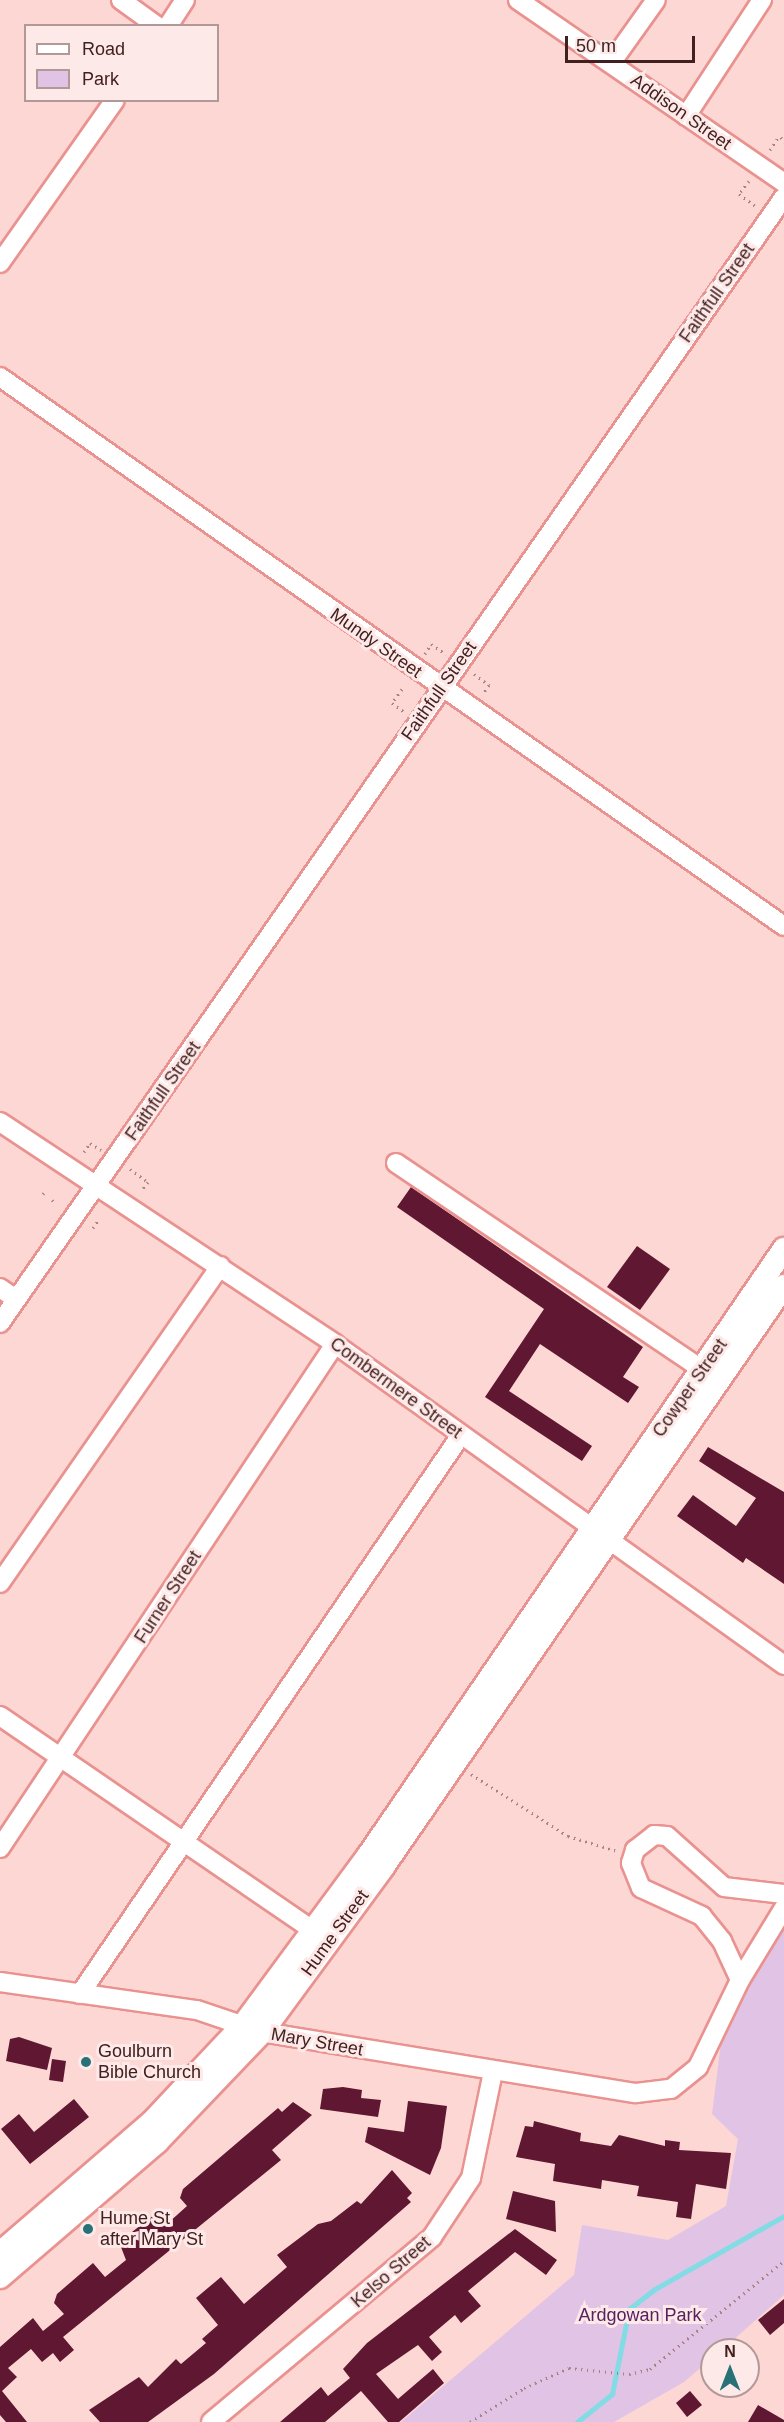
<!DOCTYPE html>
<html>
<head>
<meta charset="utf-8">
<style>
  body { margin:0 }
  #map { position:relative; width:784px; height:2422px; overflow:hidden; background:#fdd7d4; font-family:Helvetica,sans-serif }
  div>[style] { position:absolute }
  .green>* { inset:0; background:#e1c3e5 }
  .stream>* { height:5px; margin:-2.5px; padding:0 2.5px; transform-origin:2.5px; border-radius:2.5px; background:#81dce3 }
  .building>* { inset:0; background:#5f1732 }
  .path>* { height:3px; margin-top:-1.5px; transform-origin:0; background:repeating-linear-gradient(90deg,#a78381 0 1.5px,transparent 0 6px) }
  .roads { filter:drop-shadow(2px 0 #e9928f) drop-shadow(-2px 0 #e9928f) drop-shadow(0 2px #e9928f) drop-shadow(0 -2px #e9928f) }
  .minor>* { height:18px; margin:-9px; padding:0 9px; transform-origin:9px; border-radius:9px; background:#fff }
  .major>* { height:22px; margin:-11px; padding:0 11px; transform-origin:11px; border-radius:11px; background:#fff }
  .dots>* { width:16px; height:16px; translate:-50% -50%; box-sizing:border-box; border:3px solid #fde9e8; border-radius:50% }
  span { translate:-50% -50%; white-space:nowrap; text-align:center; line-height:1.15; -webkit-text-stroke:6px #fde9e8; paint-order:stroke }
  .street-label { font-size:18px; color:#42201f }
  .poi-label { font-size:18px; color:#42201f }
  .left { translate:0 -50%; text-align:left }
  .park-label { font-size:18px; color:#57215f }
  .legend { position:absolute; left:24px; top:24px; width:195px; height:78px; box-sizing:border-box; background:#fde9e8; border:2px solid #b29998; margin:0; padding:8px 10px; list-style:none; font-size:18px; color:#42201f }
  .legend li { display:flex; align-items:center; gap:12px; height:30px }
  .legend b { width:30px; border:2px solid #b29998 }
  .north { position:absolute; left:700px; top:2338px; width:60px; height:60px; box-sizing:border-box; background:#fde9e8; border:2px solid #b29998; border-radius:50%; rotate:0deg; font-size:16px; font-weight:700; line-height:24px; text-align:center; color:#42201f }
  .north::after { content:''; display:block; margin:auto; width:21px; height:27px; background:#277177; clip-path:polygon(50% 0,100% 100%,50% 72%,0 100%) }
  .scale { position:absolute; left:565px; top:36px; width:130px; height:27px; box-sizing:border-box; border:3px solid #42201f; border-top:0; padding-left:8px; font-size:18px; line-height:21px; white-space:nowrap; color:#42201f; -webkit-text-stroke:4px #fde9e8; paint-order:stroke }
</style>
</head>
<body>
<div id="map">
  <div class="green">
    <div style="clip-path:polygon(784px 1921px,784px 2295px,722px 2350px,712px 2350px,712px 2358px,684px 2382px,614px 2422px,401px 2422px,574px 2275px,582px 2225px,668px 2240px,726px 2206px,738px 2139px,712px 2114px,722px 2034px)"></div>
  </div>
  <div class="stream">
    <div style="left:577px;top:2422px;width:45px;rotate:-38.7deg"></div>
    <div style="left:612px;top:2394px;width:87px;rotate:-78.7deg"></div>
    <div style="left:629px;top:2309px;width:31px;rotate:-38deg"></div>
    <div style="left:653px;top:2290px;width:150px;rotate:-29.5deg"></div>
  </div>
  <div class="building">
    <div style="clip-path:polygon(411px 1187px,643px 1347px,623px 1377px,639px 1387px,628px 1403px,540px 1344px,509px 1391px,592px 1446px,582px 1461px,485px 1397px,544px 1309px,397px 1207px)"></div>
    <div style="clip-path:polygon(637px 1246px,670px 1269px,640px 1310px,607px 1287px)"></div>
    <div style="clip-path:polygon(708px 1447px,784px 1492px,784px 1584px,746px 1558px,743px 1563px,677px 1516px,693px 1495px,736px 1526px,756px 1498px,699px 1461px)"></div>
    <div style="clip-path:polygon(19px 2037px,52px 2048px,47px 2070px,6px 2061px,10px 2039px)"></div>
    <div style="clip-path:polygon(52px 2059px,66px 2061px,63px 2082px,49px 2080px)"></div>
    <div style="clip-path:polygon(343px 2087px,362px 2090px,361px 2098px,381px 2100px,378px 2117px,320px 2109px,323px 2089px)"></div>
    <div style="clip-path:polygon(74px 2099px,89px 2117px,30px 2164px,1px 2129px,19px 2114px,34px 2132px)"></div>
    <div style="clip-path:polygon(408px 2101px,447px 2106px,441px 2148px,430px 2175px,365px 2142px,368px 2127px,404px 2132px)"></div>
    <div style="clip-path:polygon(293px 2102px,312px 2115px,272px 2150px,281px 2160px,63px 2337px,74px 2350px,60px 2362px,53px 2353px,42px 2362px,31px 2349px,8px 2368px,17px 2377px,2px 2391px,27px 2422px,6px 2422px,0 2415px,0 2347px,33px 2318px,43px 2331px,64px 2314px,54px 2303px,57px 2294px,93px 2263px,105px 2277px,126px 2260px,119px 2242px,158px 2212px,167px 2224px,187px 2206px,180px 2198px,183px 2189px,278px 2108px,282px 2112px)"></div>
    <div style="clip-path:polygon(534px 2121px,581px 2133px,580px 2141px,611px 2146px,619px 2135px,665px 2146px,665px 2140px,680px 2142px,679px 2150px,731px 2153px,726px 2189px,696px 2184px,691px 2219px,676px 2217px,678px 2202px,637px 2196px,639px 2186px,602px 2180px,601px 2189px,553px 2181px,555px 2164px,516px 2157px,525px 2126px,533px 2127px)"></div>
    <div style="clip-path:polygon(392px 2170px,412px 2193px,407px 2198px,411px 2202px,214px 2374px,148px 2422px,100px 2422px,89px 2410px,139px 2377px,148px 2387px,176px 2359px,181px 2364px,206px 2343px,202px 2339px,218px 2325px,196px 2298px,221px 2277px,244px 2304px,287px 2267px,277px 2255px,318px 2224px,331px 2221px,357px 2201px,361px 2204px)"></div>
    <div style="clip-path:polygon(513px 2191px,555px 2201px,556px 2232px,506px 2219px)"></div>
    <div style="clip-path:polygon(515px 2229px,557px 2260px,546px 2275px,515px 2252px,468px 2291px,481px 2306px,461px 2323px,455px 2315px,429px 2337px,442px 2352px,432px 2361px,418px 2345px,376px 2374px,398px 2399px,433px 2369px,444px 2383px,399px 2422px,388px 2422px,361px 2391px,325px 2422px,280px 2422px,321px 2387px,328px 2396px,350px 2378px,343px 2369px,367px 2343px)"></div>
    <div style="clip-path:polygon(784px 2299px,784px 2323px,770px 2335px,758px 2320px)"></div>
    <div style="clip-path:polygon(690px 2391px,702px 2405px,687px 2417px,676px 2403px)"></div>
    <div style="clip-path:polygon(758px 2405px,784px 2420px,784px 2422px,748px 2422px)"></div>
  </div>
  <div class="path">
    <div style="left:781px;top:137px;width:6px;rotate:59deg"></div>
    <div style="left:770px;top:150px;width:17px;rotate:-57deg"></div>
    <div style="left:749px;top:181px;width:16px;rotate:128deg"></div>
    <div style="left:739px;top:194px;width:22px;rotate:36deg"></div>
    <div style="left:425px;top:654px;width:12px;rotate:-59deg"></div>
    <div style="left:431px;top:644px;width:18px;rotate:34deg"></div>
    <div style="left:474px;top:674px;width:19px;rotate:36deg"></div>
    <div style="left:489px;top:685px;width:12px;rotate:125deg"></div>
    <div style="left:402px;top:689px;width:17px;rotate:126deg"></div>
    <div style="left:392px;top:703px;width:17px;rotate:36deg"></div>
    <div style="left:84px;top:1152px;width:11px;rotate:-56deg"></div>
    <div style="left:90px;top:1143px;width:13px;rotate:32deg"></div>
    <div style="left:130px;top:1169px;width:22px;rotate:36deg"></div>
    <div style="left:148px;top:1182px;width:11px;rotate:128deg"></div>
    <div style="left:43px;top:1194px;width:5px;rotate:-53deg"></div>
    <div style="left:52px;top:1200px;width:5px;rotate:37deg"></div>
    <div style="left:93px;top:1228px;width:11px;rotate:-56deg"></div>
    <div style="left:471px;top:1774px;width:115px;rotate:32.6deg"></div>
    <div style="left:568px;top:1836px;width:51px;rotate:17deg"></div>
    <div style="left:470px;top:2422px;width:64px;rotate:-32.2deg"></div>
    <div style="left:524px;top:2388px;width:49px;rotate:-24deg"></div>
    <div style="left:569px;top:2368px;width:60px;rotate:5.7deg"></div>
    <div style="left:629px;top:2374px;width:22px;rotate:-13deg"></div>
    <div style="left:650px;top:2369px;width:172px;rotate:-38.9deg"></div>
  </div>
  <div class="roads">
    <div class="minor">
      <div style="left:121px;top:0;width:44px;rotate:35.8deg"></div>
      <div style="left:518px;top:0;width:323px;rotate:34.5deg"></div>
      <div style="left:168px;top:26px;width:31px;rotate:-57deg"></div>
      <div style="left:611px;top:63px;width:77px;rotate:-54.5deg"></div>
      <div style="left:686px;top:116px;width:139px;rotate:-56.8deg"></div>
      <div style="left:0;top:263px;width:199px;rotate:-54.8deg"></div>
      <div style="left:0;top:377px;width:957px;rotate:35deg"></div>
      <div style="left:0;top:1122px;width:402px;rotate:33.5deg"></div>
      <div style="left:335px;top:1344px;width:552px;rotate:35.56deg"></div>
      <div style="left:396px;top:1163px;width:370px;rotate:34deg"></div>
      <div style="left:0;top:1288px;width:19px;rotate:35deg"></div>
      <div style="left:0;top:1323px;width:1372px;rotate:-55.15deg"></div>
      <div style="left:0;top:1583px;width:386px;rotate:-55.2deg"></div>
      <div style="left:0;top:1716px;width:379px;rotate:34.4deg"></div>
      <div style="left:0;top:1848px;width:605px;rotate:-56.39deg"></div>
      <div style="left:740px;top:1980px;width:43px;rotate:-114.8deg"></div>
      <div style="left:722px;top:1941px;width:32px;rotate:-129deg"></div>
      <div style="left:702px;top:1916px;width:67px;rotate:-155.3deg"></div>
      <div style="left:641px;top:1888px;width:27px;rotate:-112deg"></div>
      <div style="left:631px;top:1863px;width:14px;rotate:-73deg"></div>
      <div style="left:635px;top:1850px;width:24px;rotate:-38deg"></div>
      <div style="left:654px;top:1835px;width:13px;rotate:4deg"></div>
      <div style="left:667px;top:1836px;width:76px;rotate:41.8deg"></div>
      <div style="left:724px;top:1887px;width:60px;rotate:6.7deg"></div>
      <div style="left:0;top:1982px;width:199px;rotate:8.1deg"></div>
      <div style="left:197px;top:2010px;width:69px;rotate:18.7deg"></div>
      <div style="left:262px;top:2032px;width:379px;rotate:9.3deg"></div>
      <div style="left:636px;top:2093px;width:35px;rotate:-7deg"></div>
      <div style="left:671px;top:2089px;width:35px;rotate:-39deg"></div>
      <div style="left:698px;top:2067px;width:97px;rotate:-64.2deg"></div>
      <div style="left:740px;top:1980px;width:84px;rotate:-58.6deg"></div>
      <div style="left:80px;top:1994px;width:676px;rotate:-55.72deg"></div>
      <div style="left:211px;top:2422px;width:288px;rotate:-39.9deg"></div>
      <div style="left:432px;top:2237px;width:71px;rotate:-56.5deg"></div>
      <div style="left:471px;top:2178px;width:108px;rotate:-78.3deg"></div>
    </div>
    <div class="major">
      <div style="left:0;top:2253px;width:201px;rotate:-40.8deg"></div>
      <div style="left:152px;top:2122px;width:134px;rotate:-46.8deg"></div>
      <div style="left:244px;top:2024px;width:209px;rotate:-53.6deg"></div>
      <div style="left:368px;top:1856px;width:736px;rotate:-55.58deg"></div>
      <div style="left:0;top:2277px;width:207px;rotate:-40.7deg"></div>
      <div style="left:157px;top:2142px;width:152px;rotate:-46.3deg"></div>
      <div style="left:262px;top:2032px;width:205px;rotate:-53.7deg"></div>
      <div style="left:383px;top:1867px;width:706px;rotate:-55.39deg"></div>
    </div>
  </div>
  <div class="dots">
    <div style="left:86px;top:2062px;background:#277177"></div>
    <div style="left:88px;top:2229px;background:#277177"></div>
  </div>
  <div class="street-label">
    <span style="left:681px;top:112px;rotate:35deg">Addison Street</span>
    <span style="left:717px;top:293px;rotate:-55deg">Faithfull Street</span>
    <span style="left:376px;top:643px;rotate:35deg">Mundy Street</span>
    <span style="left:439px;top:691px;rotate:-55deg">Faithfull Street</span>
    <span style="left:163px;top:1091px;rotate:-55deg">Faithfull Street</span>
    <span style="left:396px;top:1388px;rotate:36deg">Combermere Street</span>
    <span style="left:690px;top:1388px;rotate:-55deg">Cowper Street</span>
    <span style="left:168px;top:1597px;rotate:-57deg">Furner Street</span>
    <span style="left:335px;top:1933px;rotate:-54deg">Hume Street</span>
    <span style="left:317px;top:2042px;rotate:10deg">Mary Street</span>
    <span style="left:391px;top:2272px;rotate:-41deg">Kelso Street</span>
  </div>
  <div class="poi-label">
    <span class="left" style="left:98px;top:2062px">Goulburn<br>Bible Church</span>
    <span class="left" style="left:100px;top:2229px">Hume St<br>after Mary St</span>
  </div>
  <div class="park-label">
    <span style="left:640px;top:2315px">Ardgowan Park</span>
  </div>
  <ul class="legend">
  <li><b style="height:8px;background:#fff"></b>Road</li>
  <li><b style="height:16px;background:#e1c3e5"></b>Park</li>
  </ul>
  <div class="north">N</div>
  <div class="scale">50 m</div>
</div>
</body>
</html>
